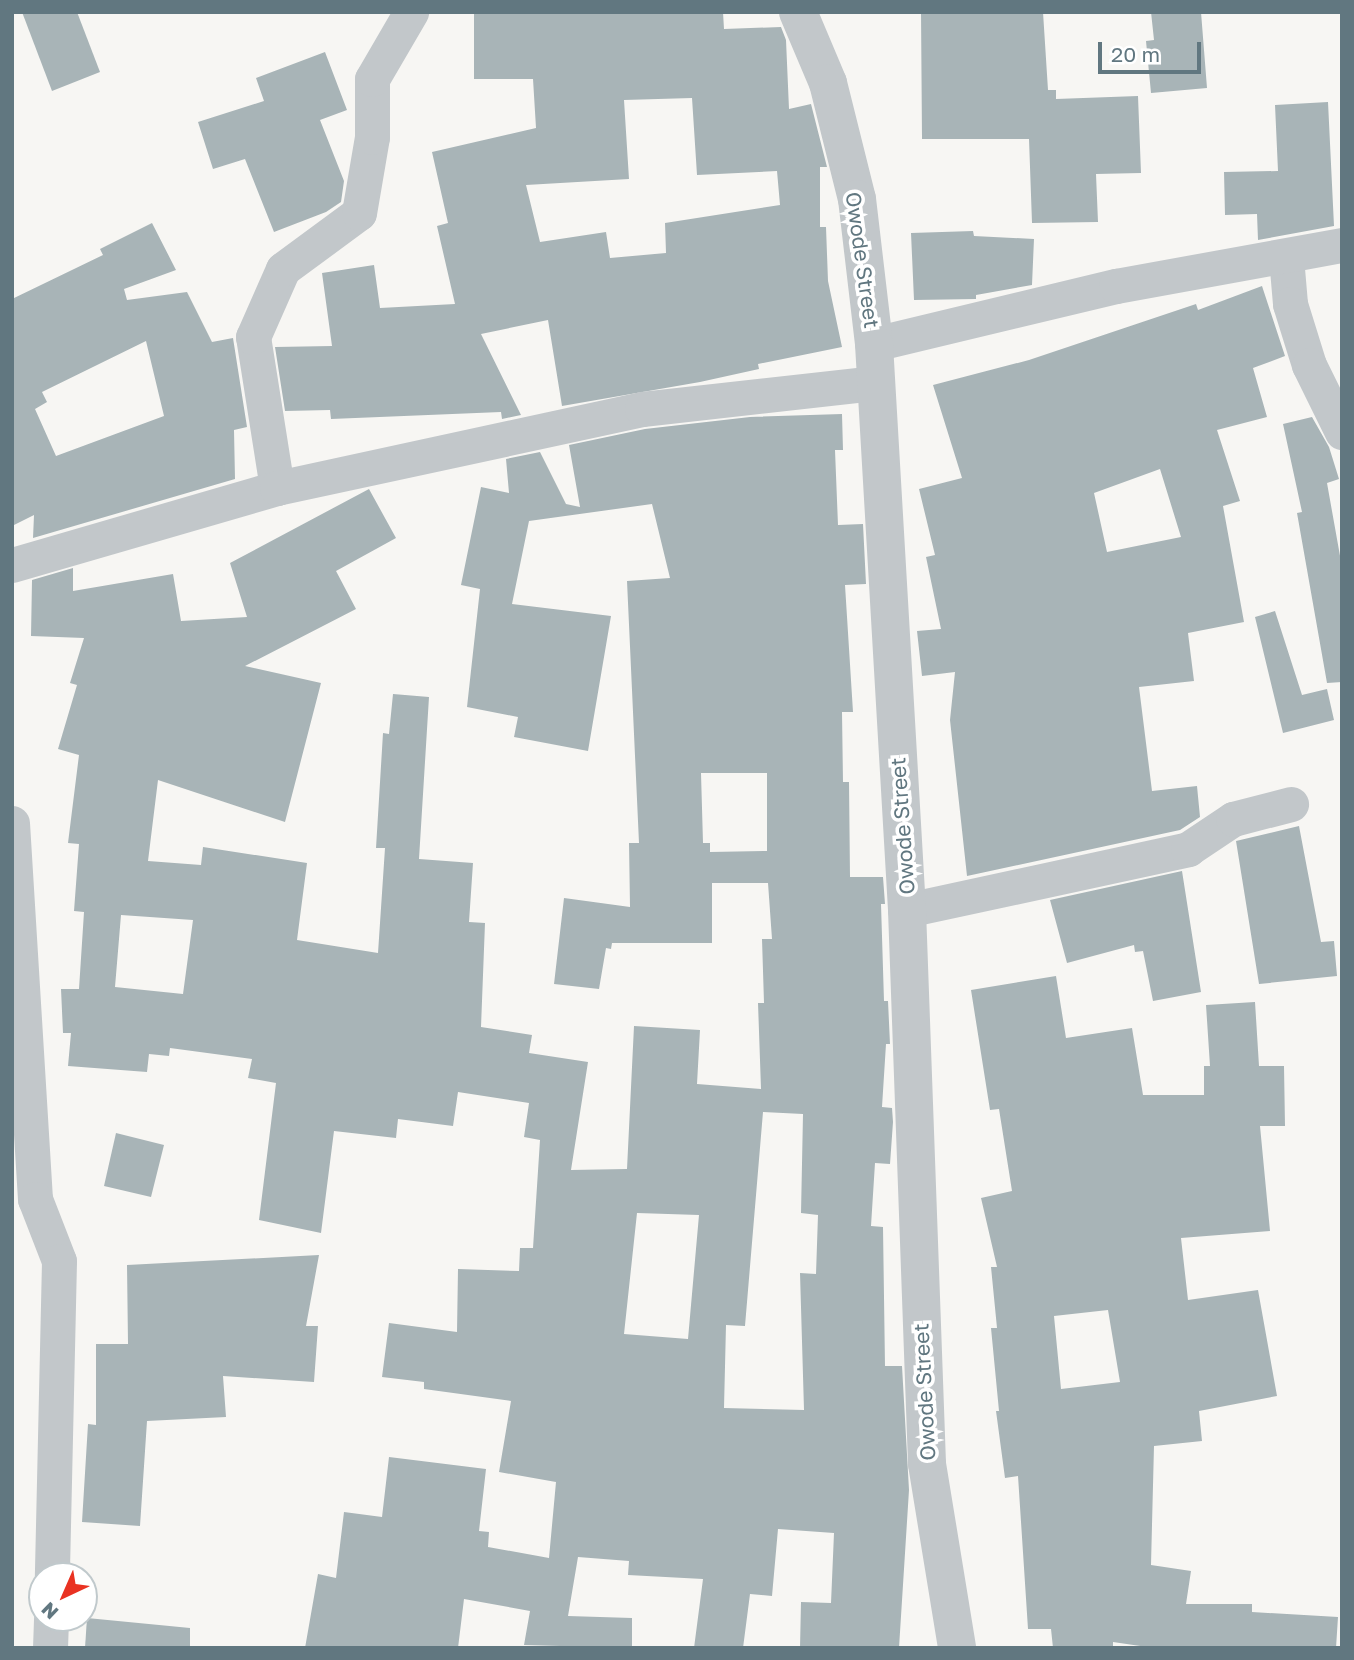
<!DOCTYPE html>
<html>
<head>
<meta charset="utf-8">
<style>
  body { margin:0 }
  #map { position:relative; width:1354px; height:1660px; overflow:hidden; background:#f7f6f3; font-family:"Golos Text",sans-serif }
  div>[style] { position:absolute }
  .building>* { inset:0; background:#a8b4b7 }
  .minor>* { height:35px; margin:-17.5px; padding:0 17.5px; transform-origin:17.5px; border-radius:17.5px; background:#c2c7ca }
  .tertiary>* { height:38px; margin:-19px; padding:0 19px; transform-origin:19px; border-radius:19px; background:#c2c7ca }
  span { translate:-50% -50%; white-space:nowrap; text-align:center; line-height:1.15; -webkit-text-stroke:7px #fff; paint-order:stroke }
  .street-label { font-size:21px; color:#617780 }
  .frame { position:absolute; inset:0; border:14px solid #617780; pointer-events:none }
  .north { position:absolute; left:28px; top:1562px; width:70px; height:70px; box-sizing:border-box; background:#fff; border:2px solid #c0c9cc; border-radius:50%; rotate:224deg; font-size:19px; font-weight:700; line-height:28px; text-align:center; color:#617780 }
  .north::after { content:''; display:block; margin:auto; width:24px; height:32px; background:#e93222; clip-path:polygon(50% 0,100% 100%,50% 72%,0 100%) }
  .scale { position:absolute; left:1098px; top:42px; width:103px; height:32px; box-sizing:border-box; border:4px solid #617780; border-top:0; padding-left:9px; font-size:21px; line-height:24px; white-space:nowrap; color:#617780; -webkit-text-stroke:5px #fff; paint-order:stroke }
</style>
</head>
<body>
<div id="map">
  <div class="building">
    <div style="clip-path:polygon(22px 12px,77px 12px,100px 72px,52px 91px)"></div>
    <div style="clip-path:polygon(evenodd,474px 12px,723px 12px,724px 29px,781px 27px,786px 40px,789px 109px,811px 104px,827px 167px,820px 167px,820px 227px,826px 227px,828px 281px,842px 347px,758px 364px,759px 369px,700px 382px,562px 406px,548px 320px,481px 334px,521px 415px,502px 419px,501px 412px,331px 419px,330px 410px,285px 411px,275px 347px,332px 346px,322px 273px,374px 265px,380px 308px,455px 304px,437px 226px,448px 223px,432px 152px,536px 128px,533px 79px,474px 79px,474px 12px,692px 98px,697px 175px,777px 171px,780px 205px,665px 223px,666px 253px,610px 258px,606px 232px,540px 242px,526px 185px,629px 179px,624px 100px,692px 98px)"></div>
    <div style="clip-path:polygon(921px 12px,1043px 12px,1048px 90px,1056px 90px,1056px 99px,1138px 96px,1141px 173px,1096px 174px,1098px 222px,1032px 223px,1029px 139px,922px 139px)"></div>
    <div style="clip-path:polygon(1151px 12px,1201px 12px,1207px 88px,1151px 93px,1146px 41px,1154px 40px)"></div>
    <div style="clip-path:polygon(325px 52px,347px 110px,320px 120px,344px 181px,341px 202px,326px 212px,274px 232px,245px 159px,213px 169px,198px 122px,264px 101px,256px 78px)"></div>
    <div style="clip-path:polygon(1328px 102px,1334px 226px,1258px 240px,1257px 214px,1225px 215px,1224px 172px,1278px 171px,1275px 105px)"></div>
    <div style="clip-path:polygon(evenodd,152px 223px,176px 270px,124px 289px,127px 300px,187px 292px,212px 342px,233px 338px,247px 427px,234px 430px,235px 479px,33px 538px,34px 515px,12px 526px,12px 299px,103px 255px,100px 249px,152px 223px,146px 341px,164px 416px,56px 456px,35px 409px,47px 402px,42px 392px,146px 341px)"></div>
    <div style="clip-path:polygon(973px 231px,974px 236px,1034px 239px,1032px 285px,976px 295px,976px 299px,914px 300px,911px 233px)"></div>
    <div style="clip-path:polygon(evenodd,1262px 286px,1285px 356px,1253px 368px,1267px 417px,1217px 430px,1240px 501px,1223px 506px,1244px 622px,1188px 633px,1194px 681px,1139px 687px,1152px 791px,1197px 786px,1200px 817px,1180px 830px,967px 876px,950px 720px,955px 672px,922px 676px,917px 631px,941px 629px,926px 557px,935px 555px,919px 489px,962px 478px,933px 385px,1029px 360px,1196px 304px,1198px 310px,1262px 286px,1160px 469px,1181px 537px,1107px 552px,1094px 493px,1160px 469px)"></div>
    <div style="clip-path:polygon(evenodd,842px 414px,843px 450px,835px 450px,838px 525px,863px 524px,866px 584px,845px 585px,853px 712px,842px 712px,843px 782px,849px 782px,850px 877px,883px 877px,885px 904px,881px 904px,884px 1001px,888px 1001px,890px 1044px,886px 1044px,882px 1107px,892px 1108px,893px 1122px,890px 1164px,875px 1163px,871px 1226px,883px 1227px,885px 1366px,902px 1366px,909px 1490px,899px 1648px,800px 1648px,801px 1602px,831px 1603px,834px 1533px,778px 1529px,772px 1596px,750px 1594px,743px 1648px,694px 1648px,703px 1579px,628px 1575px,629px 1561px,578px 1557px,568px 1616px,632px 1618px,632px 1648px,524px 1645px,530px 1611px,464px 1599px,458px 1648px,305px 1648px,318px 1574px,336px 1578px,344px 1512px,382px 1517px,389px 1457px,486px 1469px,479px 1531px,489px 1532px,488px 1547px,549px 1558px,556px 1482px,499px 1472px,511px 1401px,424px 1389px,424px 1382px,382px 1377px,389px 1323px,457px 1332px,458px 1269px,519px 1271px,520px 1248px,533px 1248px,540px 1140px,524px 1137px,529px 1103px,458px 1092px,453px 1126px,398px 1119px,396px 1138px,334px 1131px,321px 1233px,259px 1220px,276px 1083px,248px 1078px,252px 1059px,170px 1048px,169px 1056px,149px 1054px,147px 1072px,68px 1066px,71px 1033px,63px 1033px,61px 989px,79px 989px,84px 912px,74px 911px,79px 844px,68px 843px,79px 755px,58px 749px,77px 685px,70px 683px,84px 638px,31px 636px,32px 580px,73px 568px,73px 591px,173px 574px,181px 621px,247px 617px,230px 563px,369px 489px,396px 538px,336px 571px,356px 609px,245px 666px,321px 683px,285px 822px,158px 780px,148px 861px,201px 865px,203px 847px,307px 863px,297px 940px,378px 953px,385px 848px,376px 848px,383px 733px,389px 734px,393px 694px,429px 697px,419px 859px,473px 863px,469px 922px,485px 923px,481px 1027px,532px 1035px,529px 1053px,588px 1062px,571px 1170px,627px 1169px,634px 1026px,700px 1030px,697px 1084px,761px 1089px,758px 1003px,764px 1003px,762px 939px,772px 939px,768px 883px,712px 883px,712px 943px,612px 943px,611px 949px,606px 948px,599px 989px,554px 984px,564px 898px,630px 907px,629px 843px,639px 843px,627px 581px,670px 578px,652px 504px,529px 521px,512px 604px,611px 616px,588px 751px,514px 737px,518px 717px,467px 707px,480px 589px,461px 585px,481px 487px,509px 493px,506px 459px,540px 452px,566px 504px,580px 507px,569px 445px,645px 429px,750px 417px,842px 414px,701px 773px,767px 773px,767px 851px,710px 852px,710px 843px,703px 843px,701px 773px,842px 414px,121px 915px,193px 920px,183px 994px,115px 987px,121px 915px,842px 414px,763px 1112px,803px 1114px,801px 1213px,818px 1215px,816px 1274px,800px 1273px,804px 1410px,724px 1408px,726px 1325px,745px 1326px,763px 1112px,842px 414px,637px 1213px,699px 1215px,688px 1339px,624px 1334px,637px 1213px)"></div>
    <div style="clip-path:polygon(1312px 417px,1329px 447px,1339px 479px,1327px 483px,1342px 567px,1342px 682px,1327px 683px,1297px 513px,1302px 512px,1283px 424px)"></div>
    <div style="clip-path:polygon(1275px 611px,1302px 695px,1327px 689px,1334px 720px,1283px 733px,1255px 617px)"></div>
    <div style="clip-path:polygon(1299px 826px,1321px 942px,1334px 941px,1337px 976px,1259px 984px,1236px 841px)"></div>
    <div style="clip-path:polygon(1182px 871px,1201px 992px,1153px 1001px,1143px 951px,1135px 952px,1134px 945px,1067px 963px,1050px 900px)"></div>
    <div style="clip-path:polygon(evenodd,1056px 976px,1066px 1038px,1132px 1028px,1143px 1095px,1204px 1095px,1204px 1066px,1210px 1066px,1206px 1005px,1255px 1002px,1259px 1066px,1284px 1066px,1285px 1126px,1260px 1126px,1270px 1231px,1181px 1238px,1188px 1300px,1258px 1290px,1277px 1396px,1199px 1411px,1202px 1441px,1154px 1446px,1151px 1565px,1191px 1571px,1186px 1604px,1252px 1604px,1252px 1612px,1338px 1617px,1336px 1648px,1154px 1648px,1113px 1642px,1113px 1648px,1053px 1648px,1051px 1629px,1028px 1629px,1018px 1476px,1005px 1478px,996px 1411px,999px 1411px,991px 1328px,997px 1328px,991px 1267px,997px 1267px,981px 1198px,1012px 1191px,999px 1109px,990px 1110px,971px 990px,1056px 976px,1108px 1310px,1120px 1382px,1061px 1389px,1054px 1316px,1108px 1310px)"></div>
    <div style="clip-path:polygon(116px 1133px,164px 1145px,151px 1197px,104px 1186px)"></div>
    <div style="clip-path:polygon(319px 1255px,306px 1326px,318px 1326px,314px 1382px,223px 1376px,226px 1417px,147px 1421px,140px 1526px,82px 1522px,88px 1424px,96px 1425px,96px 1344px,128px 1344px,127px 1265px)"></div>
    <div style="clip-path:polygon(87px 1618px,190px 1628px,190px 1648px,85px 1648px)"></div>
  </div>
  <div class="minor">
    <div style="left:1286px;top:257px;width:47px;rotate:85.1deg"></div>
    <div style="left:1290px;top:304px;width:64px;rotate:72.7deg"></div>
    <div style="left:1309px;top:365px;width:75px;rotate:63.8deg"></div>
    <div style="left:874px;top:344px;width:249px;rotate:-13.5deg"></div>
    <div style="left:1116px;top:286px;width:230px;rotate:-10.3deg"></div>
    <div style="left:277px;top:488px;width:153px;rotate:-99deg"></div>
    <div style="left:253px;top:337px;width:74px;rotate:-66.2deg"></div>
    <div style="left:283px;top:269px;width:94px;rotate:-36.4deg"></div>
    <div style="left:359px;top:213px;width:77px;rotate:-80.3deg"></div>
    <div style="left:372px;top:137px;width:58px;rotate:-90deg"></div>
    <div style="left:372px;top:79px;width:78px;rotate:-59.8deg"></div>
    <div style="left:12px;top:565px;width:276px;rotate:-16.2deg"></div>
    <div style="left:277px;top:488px;width:373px;rotate:-12.2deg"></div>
    <div style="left:642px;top:409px;width:233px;rotate:-6.4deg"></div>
    <div style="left:12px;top:823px;width:377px;rotate:86.5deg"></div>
    <div style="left:35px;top:1199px;width:66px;rotate:68.8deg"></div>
    <div style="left:59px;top:1261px;width:315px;rotate:91.3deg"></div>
    <div style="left:907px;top:910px;width:288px;rotate:-12.2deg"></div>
    <div style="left:1188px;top:849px;width:54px;rotate:-33.7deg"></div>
    <div style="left:1233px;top:819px;width:60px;rotate:-14.5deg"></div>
    <div style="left:50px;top:1648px;width:30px;rotate:-88deg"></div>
  </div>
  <div class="tertiary">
    <div style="left:798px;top:12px;width:77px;rotate:67.1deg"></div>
    <div style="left:828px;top:83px;width:120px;rotate:76deg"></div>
    <div style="left:857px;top:199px;width:146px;rotate:83.3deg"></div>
    <div style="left:874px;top:344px;width:567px;rotate:86.66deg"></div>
    <div style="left:907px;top:910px;width:554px;rotate:87.93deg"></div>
    <div style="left:927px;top:1464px;width:186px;rotate:80.7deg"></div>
  </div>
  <div class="street-label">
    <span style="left:863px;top:260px;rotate:82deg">Owode Street</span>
    <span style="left:902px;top:826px;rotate:-94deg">Owode Street</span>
    <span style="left:924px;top:1392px;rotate:-93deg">Owode Street</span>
  </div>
  <div class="frame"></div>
  <div class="north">N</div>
  <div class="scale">20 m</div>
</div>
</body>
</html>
